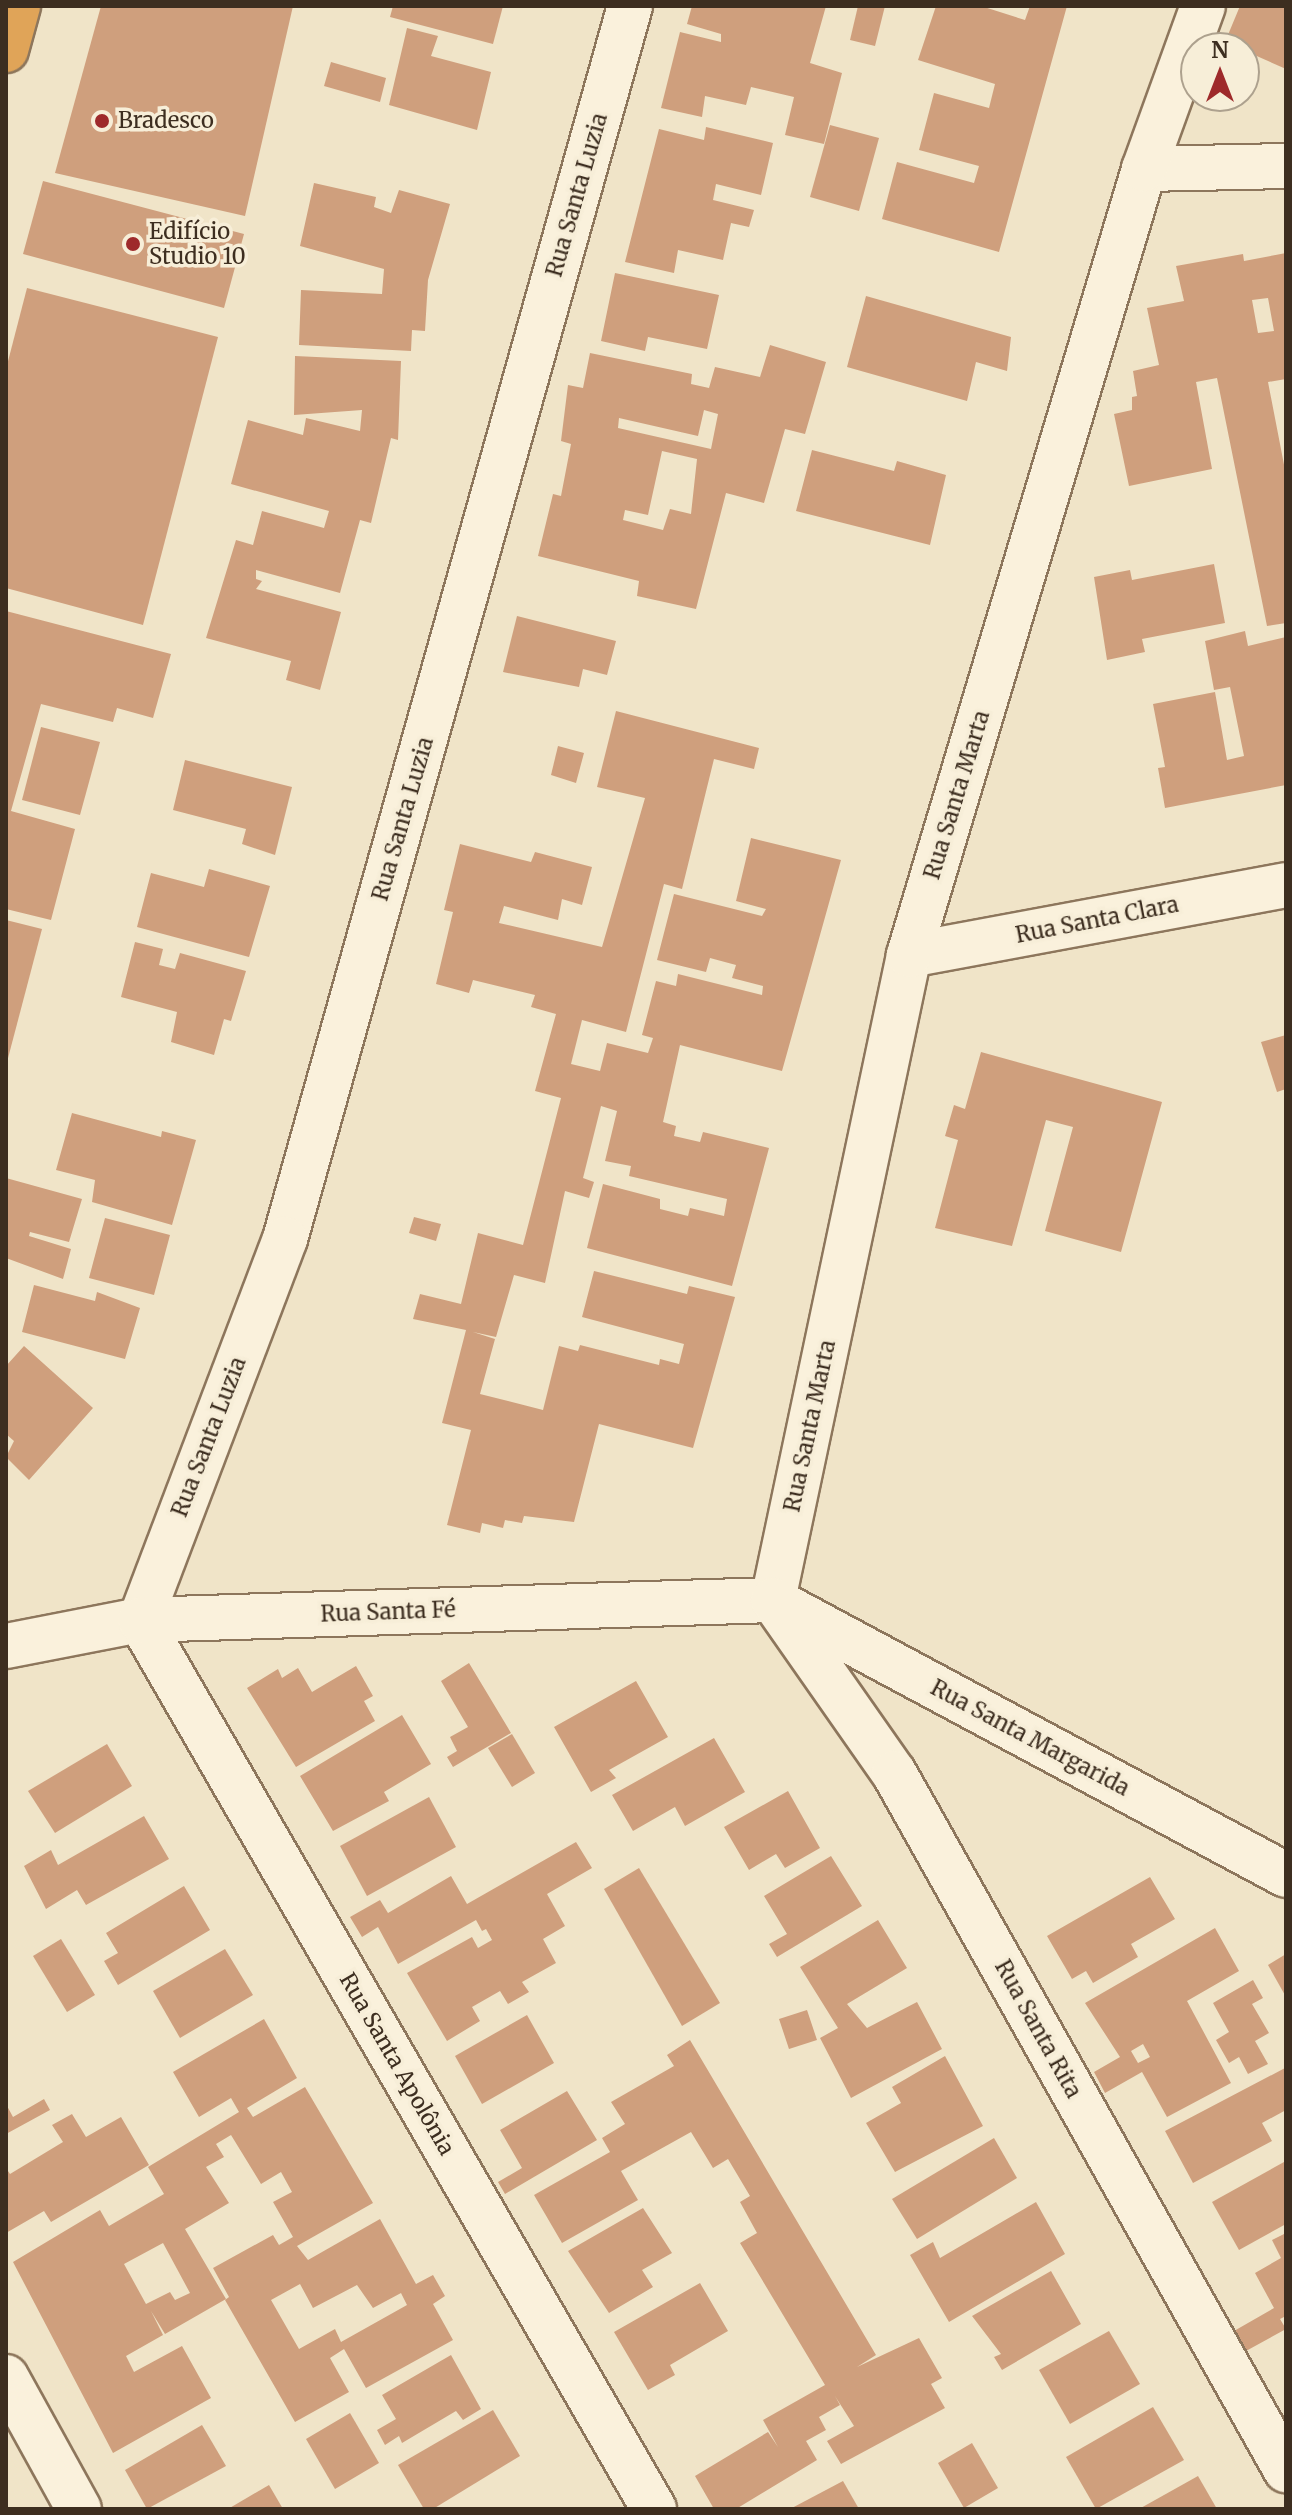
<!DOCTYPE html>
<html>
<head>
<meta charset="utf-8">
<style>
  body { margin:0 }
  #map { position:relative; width:1292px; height:2515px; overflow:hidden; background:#f0e4c8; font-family:Merriweather,serif }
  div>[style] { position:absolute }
  .building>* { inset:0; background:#cf9f7d }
  .roads { filter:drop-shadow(2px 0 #8d765c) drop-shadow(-2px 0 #8d765c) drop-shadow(0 2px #8d765c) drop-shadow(0 -2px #8d765c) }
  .street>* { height:44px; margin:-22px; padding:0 22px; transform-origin:22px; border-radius:22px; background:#faf1dc }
  .highway>* { height:44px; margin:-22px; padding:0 22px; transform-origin:22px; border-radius:22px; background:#e0a458 }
  .dots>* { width:22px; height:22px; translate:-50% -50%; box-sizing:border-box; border:4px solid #f7eed8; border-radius:50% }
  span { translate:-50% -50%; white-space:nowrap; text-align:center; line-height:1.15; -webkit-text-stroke:7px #f7eed8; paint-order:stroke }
  .poi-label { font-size:22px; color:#3d2e20 }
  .left { translate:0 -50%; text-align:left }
  .street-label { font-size:22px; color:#3d2e20 }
  .frame { position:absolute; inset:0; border:8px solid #3d2e20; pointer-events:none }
  .north { position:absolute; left:1180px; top:32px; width:80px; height:80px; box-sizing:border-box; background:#f7eed8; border:2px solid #ada18e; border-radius:50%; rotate:0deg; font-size:22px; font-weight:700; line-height:32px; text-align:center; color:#3d2e20 }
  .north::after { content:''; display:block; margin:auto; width:28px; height:36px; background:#9e2a2b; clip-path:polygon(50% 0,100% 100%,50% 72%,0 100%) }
</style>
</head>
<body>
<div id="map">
  <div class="building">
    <div style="clip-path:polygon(101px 6px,293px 6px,245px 216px,55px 173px)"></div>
    <div style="clip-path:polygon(393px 6px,503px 6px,493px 44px,390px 17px)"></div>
    <div style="clip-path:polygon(692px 6px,826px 6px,810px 63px,842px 73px,824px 144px,785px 135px,794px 97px,751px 87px,746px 105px,705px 96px,702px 117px,661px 108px,680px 32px,721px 42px,721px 34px,687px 24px)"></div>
    <div style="clip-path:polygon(858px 6px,885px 6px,875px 46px,850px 40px)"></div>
    <div style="clip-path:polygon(936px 6px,981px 6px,1025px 20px,1030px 6px,1067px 6px,999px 252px,882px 219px,897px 162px,974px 183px,979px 166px,919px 150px,934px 93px,989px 108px,995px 84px,918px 60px)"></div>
    <div style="clip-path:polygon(1240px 6px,1286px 6px,1286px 69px,1225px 42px)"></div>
    <div style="clip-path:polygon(407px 28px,438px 36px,431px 56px,491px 72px,477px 130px,389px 105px)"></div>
    <div style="clip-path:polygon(331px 62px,386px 78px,380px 102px,324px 86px)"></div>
    <div style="clip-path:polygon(830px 125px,879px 138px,859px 211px,810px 197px)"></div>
    <div style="clip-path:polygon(706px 127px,773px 143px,761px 195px,716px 184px,713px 200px,754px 210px,749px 227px,731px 223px,723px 260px,678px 250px,674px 273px,625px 262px,659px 129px,704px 140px)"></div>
    <div style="clip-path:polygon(43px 181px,244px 234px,224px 308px,23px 254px)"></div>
    <div style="clip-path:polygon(314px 183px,376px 197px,374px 207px,391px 213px,399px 190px,450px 204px,428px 280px,425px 331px,412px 330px,411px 351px,299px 345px,301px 290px,382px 294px,384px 269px,300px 246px)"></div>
    <div style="clip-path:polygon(evenodd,1286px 253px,1286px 379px,1268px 382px,1286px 475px,1286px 623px,1267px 626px,1217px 378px,1196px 382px,1212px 469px,1129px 486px,1114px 414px,1132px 410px,1132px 397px,1137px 396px,1133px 371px,1159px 365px,1147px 308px,1184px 301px,1176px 266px,1243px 254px,1244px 261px,1286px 253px,1268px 298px,1274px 331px,1258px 333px,1252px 300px,1268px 298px)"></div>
    <div style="clip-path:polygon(615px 273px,719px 295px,707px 349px,648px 337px,645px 351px,601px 341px)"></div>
    <div style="clip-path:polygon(27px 288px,218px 337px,143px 625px,6px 588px,6px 369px)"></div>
    <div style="clip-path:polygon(866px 296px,1011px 337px,1007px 371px,976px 362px,967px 401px,847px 367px)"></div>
    <div style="clip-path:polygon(evenodd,770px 345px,826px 362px,805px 434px,785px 429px,764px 503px,726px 493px,696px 609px,637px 596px,639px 581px,538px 556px,553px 494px,561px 496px,571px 444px,561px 441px,568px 385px,583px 388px,590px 353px,692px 374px,691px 384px,709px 388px,715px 367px,760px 377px,770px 345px,704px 410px,718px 414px,711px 449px,618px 428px,619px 418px,698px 436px,704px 410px,770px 345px,662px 451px,697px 459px,691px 514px,670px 509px,663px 530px,623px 520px,625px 510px,648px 515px,662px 451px)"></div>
    <div style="clip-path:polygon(295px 356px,401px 361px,398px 440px,391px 438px,371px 523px,360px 520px,340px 593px,256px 570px,256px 579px,262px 581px,256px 589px,341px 612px,320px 690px,286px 680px,291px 661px,206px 638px,236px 540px,253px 545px,262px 511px,324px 528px,329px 511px,231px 484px,248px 420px,303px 435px,306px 418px,360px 431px,362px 410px,294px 415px)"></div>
    <div style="clip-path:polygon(812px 450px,894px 471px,897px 461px,946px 475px,930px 545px,796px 511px)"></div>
    <div style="clip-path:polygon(1214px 564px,1225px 623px,1142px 639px,1145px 652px,1107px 660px,1094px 577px,1130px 570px,1132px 580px)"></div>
    <div style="clip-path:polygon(6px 611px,171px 654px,153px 718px,117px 708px,113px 722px,41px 704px,11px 811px,75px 829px,51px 920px,6px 909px)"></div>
    <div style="clip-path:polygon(517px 616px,616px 641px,607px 675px,583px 669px,579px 687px,503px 672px)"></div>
    <div style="clip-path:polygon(1245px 631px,1248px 646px,1286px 637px,1286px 785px,1165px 808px,1158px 768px,1165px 767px,1153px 704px,1215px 692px,1227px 760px,1244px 756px,1230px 687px,1214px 690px,1205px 641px)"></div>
    <div style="clip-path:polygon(616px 711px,759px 748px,754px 769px,714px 759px,682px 889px,664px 884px,626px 1032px,582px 1020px,571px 1064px,600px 1071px,607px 1043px,648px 1053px,653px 1038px,642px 1035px,656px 981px,676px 986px,678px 974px,762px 995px,763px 986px,732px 978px,736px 965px,710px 958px,706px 972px,657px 960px,674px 894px,762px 916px,766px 909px,736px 901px,751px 838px,841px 860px,782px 1071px,680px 1045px,663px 1122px,676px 1126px,674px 1136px,700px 1142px,703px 1132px,769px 1148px,732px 1286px,587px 1248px,603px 1184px,660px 1199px,660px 1209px,688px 1216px,690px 1208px,724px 1216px,727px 1199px,629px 1176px,631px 1166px,605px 1161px,617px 1111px,601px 1106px,583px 1178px,594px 1182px,589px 1198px,565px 1191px,545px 1283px,514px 1275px,496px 1337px,473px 1332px,495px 1339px,480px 1394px,543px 1410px,559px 1346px,578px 1351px,580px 1345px,659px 1365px,660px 1359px,679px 1364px,684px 1344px,582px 1317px,594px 1271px,687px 1294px,689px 1286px,735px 1297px,693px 1448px,599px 1424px,574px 1522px,524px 1516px,522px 1523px,505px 1520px,503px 1528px,482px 1523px,480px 1533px,447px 1525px,471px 1430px,442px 1423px,466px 1330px,413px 1319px,420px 1294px,461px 1304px,478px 1233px,523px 1245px,561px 1098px,535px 1091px,556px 1014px,531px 1007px,535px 995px,473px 980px,469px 993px,436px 984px,453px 912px,444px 910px,460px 844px,531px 862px,535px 852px,592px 867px,582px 905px,562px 899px,558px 920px,504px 906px,499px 923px,602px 947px,645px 798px,597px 787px)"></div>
    <div style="clip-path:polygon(41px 727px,100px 742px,80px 815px,22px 800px)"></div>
    <div style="clip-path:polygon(558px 746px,584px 753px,576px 783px,551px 775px)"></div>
    <div style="clip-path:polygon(185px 760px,292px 787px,275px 855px,242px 844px,246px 829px,173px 810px)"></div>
    <div style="clip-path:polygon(209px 869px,270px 886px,249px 957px,137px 927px,151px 873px,204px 887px)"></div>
    <div style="clip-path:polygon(6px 920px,42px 929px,7px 1062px,6px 1062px)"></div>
    <div style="clip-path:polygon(135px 942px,163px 949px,159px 965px,175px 969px,180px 953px,246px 971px,231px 1021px,224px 1019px,214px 1055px,171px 1042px,177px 1012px,121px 997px)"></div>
    <div style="clip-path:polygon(1286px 1035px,1286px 1089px,1277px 1092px,1261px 1042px)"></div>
    <div style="clip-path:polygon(981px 1052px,1162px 1102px,1121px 1252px,1045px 1231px,1073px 1127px,1046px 1120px,1012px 1246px,935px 1228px,958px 1140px,945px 1136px,954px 1105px,965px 1109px)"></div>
    <div style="clip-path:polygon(72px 1113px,161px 1137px,162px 1131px,196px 1140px,172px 1225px,92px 1202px,95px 1180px,56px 1170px)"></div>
    <div style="clip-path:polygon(6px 1178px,82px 1199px,69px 1242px,30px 1232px,29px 1236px,71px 1249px,63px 1279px,6px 1258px)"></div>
    <div style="clip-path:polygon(414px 1217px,441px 1224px,436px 1241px,409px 1233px)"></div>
    <div style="clip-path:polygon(105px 1218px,170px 1235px,154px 1295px,89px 1278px)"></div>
    <div style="clip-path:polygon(34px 1285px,95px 1301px,97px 1292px,140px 1308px,125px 1359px,22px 1332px)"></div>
    <div style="clip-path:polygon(24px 1346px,93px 1408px,29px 1480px,6px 1457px,14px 1441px,6px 1434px,6px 1366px)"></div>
    <div style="clip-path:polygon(469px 1663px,511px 1733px,453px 1767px,447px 1757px,457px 1751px,450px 1737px,468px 1727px,441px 1681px)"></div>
    <div style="clip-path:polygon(356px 1666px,373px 1696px,364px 1701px,375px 1721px,296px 1767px,247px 1688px,278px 1669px,282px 1678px,298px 1668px,312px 1692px)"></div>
    <div style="clip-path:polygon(636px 1681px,668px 1737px,609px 1770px,616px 1778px,591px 1792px,554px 1727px)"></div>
    <div style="clip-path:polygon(402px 1715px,431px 1764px,384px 1792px,389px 1801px,333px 1831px,300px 1776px)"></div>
    <div style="clip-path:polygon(512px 1734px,535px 1773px,512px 1787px,488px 1748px)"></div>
    <div style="clip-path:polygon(714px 1738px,745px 1792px,685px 1826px,675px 1807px,633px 1831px,612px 1795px)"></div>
    <div style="clip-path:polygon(107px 1744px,132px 1786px,55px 1833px,28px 1791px)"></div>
    <div style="clip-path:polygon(788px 1791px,820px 1848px,785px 1868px,776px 1854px,749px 1870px,724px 1827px)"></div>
    <div style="clip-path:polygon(429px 1797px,456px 1847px,367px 1896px,340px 1846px)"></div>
    <div style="clip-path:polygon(144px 1816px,169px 1859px,86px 1905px,77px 1890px,46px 1909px,24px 1866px,51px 1850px,58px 1865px)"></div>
    <div style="clip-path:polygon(576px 1842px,592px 1868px,547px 1894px,565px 1926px,543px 1939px,556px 1963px,522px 1982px,529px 1992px,508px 2004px,500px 1991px,472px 2007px,480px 2021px,447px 2041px,407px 1973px,472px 1937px,478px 1948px,492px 1940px,486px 1929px,482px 1931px,476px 1920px,398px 1964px,378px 1927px,362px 1937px,350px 1917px,380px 1900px,388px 1913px,451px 1876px,467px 1904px)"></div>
    <div style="clip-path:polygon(831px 1856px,862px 1906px,777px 1957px,769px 1944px,787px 1934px,764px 1896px)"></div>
    <div style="clip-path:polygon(639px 1868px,720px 2003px,682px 2026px,604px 1889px)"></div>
    <div style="clip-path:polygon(1150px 1877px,1175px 1919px,1131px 1944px,1138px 1957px,1093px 1983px,1086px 1971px,1072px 1979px,1047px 1936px)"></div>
    <div style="clip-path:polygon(184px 1886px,210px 1930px,118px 1985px,104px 1961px,118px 1953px,106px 1933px)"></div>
    <div style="clip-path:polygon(878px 1920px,907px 1968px,847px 2004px,867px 2028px,917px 2002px,942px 2049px,851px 2098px,820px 2038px,838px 2028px,800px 1967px)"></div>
    <div style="clip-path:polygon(evenodd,1215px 1928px,1239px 1971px,1187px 2001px,1231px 2083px,1167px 2117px,1142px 2072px,1105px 2093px,1094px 2072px,1120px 2057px,1085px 2003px,1215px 1928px,1143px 2044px,1150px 2057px,1138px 2063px,1131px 2051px,1143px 2044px)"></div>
    <div style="clip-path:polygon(61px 1939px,95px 1995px,67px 2012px,33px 1956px)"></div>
    <div style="clip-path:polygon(225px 1949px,253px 1995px,180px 2038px,153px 1991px)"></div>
    <div style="clip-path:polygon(1286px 1954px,1286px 1997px,1268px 1965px)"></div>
    <div style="clip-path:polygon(1253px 1980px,1263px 1998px,1252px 2004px,1269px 2033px,1255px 2041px,1268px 2064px,1248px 2074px,1239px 2057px,1229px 2063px,1216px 2040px,1229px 2032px,1213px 2003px)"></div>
    <div style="clip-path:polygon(807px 2010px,817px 2040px,789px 2049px,779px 2019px)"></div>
    <div style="clip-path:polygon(527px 2015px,554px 2063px,482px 2104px,455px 2056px)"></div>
    <div style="clip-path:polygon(evenodd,264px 2019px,297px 2078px,247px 2108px,253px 2117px,305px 2087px,373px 2203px,297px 2246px,308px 2260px,380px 2219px,416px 2284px,433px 2275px,445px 2296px,433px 2304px,453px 2340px,366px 2388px,344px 2349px,330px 2358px,349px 2392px,295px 2422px,225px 2300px,229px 2297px,213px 2268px,273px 2235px,279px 2245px,293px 2237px,273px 2202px,292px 2192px,281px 2172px,261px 2184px,231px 2135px,216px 2144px,224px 2157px,206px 2167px,229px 2203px,185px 2229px,226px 2299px,165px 2334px,151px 2311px,163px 2335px,126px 2356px,134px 2372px,182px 2346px,211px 2398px,113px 2453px,13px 2262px,100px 2210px,109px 2226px,164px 2194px,148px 2167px,239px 2112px,231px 2098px,199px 2117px,173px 2072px,264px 2019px,163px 2243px,190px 2293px,175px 2300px,170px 2292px,146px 2304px,124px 2264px,163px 2243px,264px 2019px,300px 2284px,313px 2308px,357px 2285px,373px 2308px,401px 2293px,407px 2305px,341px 2342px,335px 2329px,299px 2349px,271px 2300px,300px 2284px)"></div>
    <div style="clip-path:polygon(690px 2040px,876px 2355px,857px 2367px,919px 2338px,942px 2378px,931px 2384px,945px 2408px,841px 2464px,827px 2441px,854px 2426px,835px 2396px,840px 2405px,819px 2417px,826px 2430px,806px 2441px,817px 2460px,736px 2509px,714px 2509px,695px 2476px,768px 2432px,778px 2447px,763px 2420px,825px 2385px,740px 2243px,757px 2233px,740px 2202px,750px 2196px,728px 2159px,713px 2168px,691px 2132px,621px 2171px,638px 2200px,562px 2243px,534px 2195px,610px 2152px,602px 2138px,625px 2124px,611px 2102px,674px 2066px,667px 2055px)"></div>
    <div style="clip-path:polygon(945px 2056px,983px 2126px,895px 2172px,866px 2123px,901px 2103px,892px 2087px)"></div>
    <div style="clip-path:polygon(1285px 2068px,1286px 2110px,1262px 2123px,1272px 2141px,1193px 2183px,1165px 2131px)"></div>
    <div style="clip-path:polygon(567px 2091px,597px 2140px,505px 2194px,498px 2182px,522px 2168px,500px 2130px)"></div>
    <div style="clip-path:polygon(44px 2099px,50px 2110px,6px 2134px,6px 2104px,13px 2117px)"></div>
    <div style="clip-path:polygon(72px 2114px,86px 2137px,121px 2117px,149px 2165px,51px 2222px,44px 2211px,6px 2233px,6px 2168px,10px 2174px,63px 2142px,52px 2125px)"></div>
    <div style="clip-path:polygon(994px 2138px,1017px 2178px,917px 2239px,892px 2199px)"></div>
    <div style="clip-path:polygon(1284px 2162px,1286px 2224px,1239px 2250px,1212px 2202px)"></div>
    <div style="clip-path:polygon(1036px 2202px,1065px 2254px,949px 2322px,910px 2255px,933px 2242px,940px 2258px)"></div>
    <div style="clip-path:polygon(643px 2208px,672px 2253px,642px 2270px,653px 2287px,609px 2313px,568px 2251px)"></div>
    <div style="clip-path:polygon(1286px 2233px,1286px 2316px,1280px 2319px,1286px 2329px,1246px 2351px,1234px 2331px,1274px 2308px,1255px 2273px,1281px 2258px,1272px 2240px)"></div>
    <div style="clip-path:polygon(1051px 2271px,1081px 2324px,1002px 2370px,994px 2357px,1001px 2354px,972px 2316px)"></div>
    <div style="clip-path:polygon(700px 2283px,728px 2331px,670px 2365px,675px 2375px,648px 2390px,614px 2332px)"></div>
    <div style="clip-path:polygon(1109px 2331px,1140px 2384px,1070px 2424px,1039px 2370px)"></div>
    <div style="clip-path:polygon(451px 2355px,481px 2409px,463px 2420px,456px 2411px,402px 2443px,399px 2436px,385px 2445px,377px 2430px,396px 2419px,382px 2395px)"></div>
    <div style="clip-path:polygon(1153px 2407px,1184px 2460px,1096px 2509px,1066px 2457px)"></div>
    <div style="clip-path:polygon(493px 2410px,520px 2456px,433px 2509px,424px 2509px,398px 2465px)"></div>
    <div style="clip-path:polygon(350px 2413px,379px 2463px,335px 2489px,306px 2439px)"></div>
    <div style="clip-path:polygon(202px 2425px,226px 2466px,147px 2509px,125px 2470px)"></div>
    <div style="clip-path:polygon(972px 2443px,998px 2488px,964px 2508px,938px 2463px)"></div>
    <div style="clip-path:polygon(1198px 2476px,1217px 2509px,1139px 2509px)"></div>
    <div style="clip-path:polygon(843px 2481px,859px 2509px,790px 2509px)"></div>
    <div style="clip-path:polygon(269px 2485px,283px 2509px,228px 2509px)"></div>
  </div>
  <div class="roads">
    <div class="street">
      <div style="left:630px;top:6px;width:1280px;rotate:105.63deg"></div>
      <div style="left:285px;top:1239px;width:408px;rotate:110.8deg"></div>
      <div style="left:140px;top:1620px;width:1027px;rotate:59.96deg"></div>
      <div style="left:1144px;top:169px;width:142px;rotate:-1.2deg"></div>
      <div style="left:909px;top:955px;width:383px;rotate:-10.5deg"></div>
      <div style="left:773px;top:1600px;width:659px;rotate:-78.09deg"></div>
      <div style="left:909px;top:955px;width:820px;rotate:-73.35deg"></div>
      <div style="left:1144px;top:169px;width:173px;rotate:-70.1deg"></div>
      <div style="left:779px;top:1609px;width:200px;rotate:55deg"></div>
      <div style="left:894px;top:1773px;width:800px;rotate:60.65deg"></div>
      <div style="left:6px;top:1646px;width:136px;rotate:-11deg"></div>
      <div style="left:140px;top:1620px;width:633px;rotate:-1.81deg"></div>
      <div style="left:773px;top:1600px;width:582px;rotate:28.19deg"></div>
      <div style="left:6px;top:2377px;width:151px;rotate:61.1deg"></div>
    </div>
    <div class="highway">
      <div style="left:6px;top:50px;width:46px;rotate:-74.7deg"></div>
    </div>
  </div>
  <div class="dots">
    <div style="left:102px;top:121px;background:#9e2a2b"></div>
    <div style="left:133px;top:244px;background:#9e2a2b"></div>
  </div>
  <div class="poi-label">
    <span class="left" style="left:118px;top:121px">Bradesco</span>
    <span class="left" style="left:149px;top:244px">Edifício<br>Studio 10</span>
  </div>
  <div class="street-label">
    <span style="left:577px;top:195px;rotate:-74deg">Rua Santa Luzia</span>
    <span style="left:957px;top:795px;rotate:-73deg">Rua Santa Marta</span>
    <span style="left:403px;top:819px;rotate:-74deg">Rua Santa Luzia</span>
    <span style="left:1097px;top:920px;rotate:-11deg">Rua Santa Clara</span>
    <span style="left:810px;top:1426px;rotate:-78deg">Rua Santa Marta</span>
    <span style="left:209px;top:1437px;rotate:-69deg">Rua Santa Luzia</span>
    <span style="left:388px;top:1612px;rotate:-2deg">Rua Santa Fé</span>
    <span style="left:1030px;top:1738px;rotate:28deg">Rua Santa Margarida</span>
    <span style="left:1038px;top:2029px;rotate:61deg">Rua Santa Rita</span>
    <span style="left:397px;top:2064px;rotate:60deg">Rua Santa Apolônia</span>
  </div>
  <div class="frame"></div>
  <div class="north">N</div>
</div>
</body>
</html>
